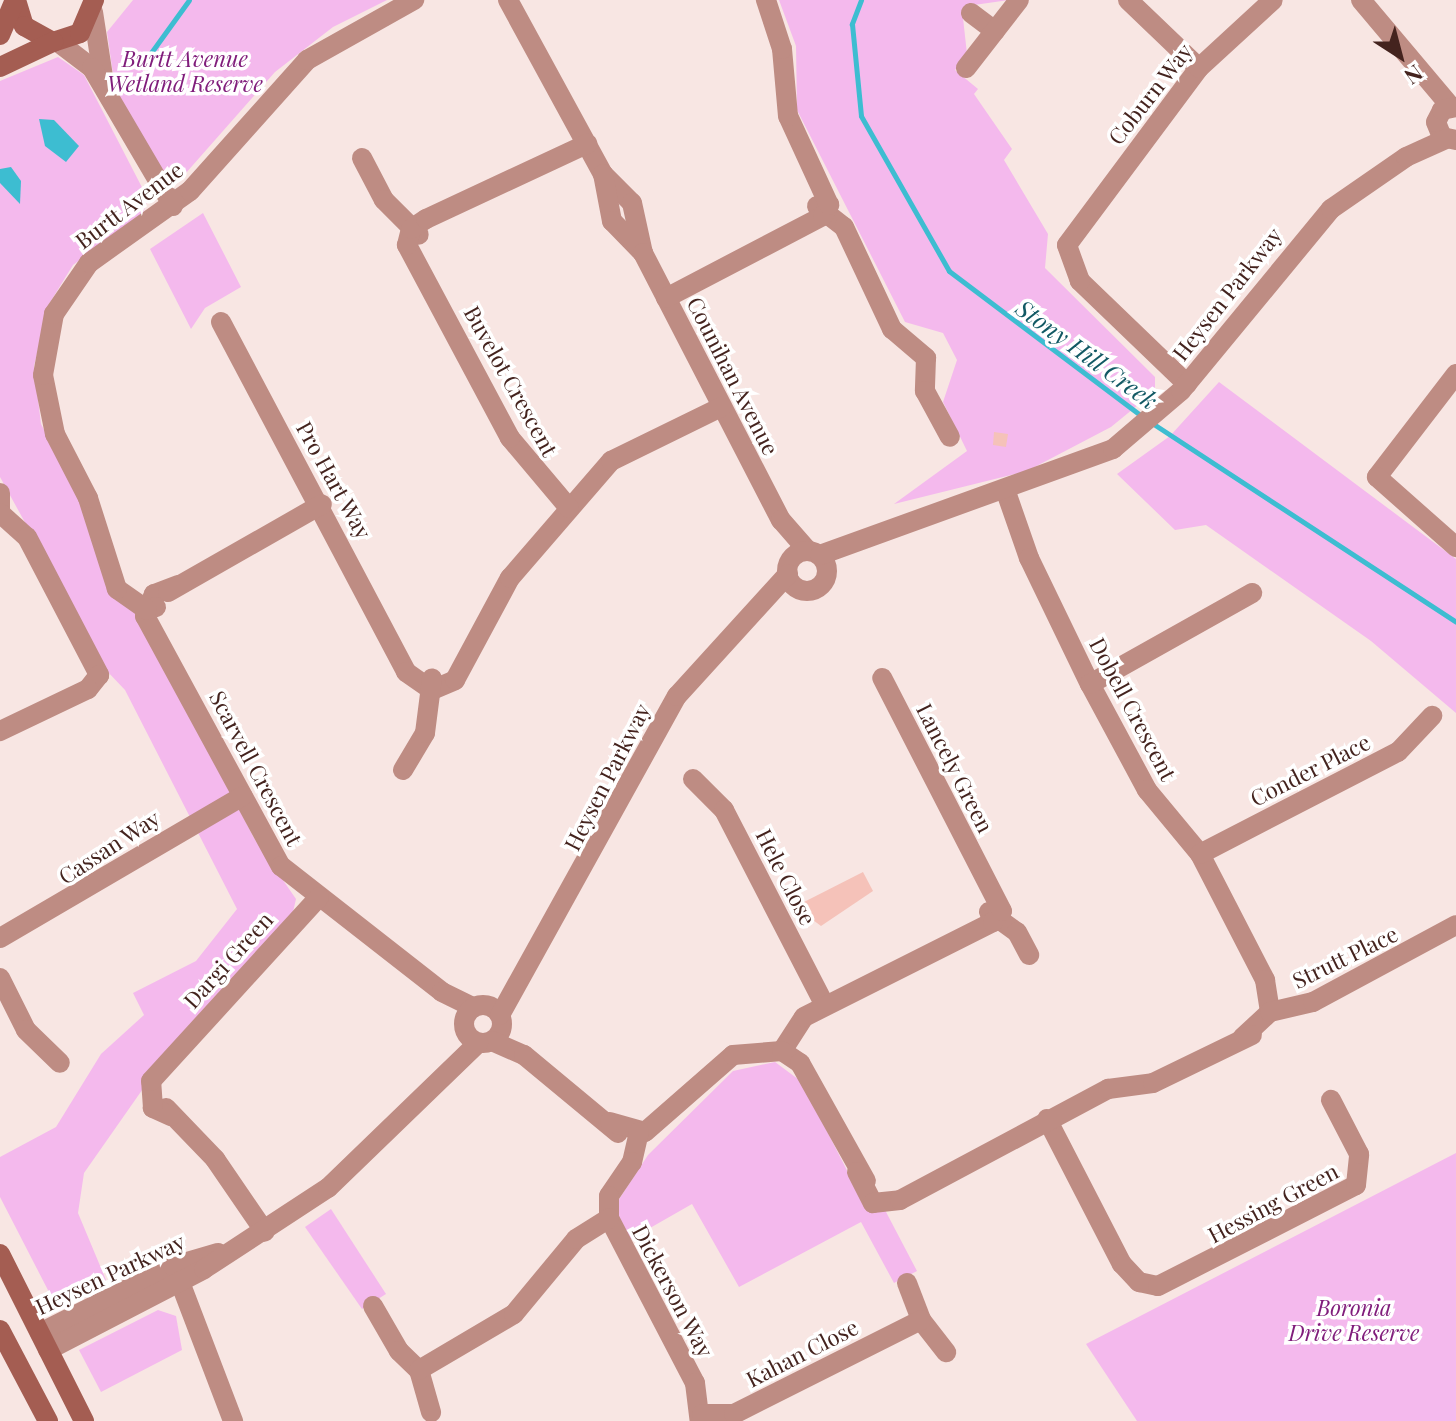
<!DOCTYPE html>
<html>
<head>
<meta charset="utf-8">
<style>
  body { margin:0 }
  #map { position:relative; width:1456px; height:1421px; overflow:hidden; background:#f8e6e3; font-family:"Playfair Display",serif }
  div>[style] { position:absolute }
  .green>* { inset:0; background:#f4b9ed }
  .water>* { inset:0; background:#3dbdd1 }
  .stream>* { height:5px; margin:-2.5px; padding:0 2.5px; transform-origin:2.5px; border-radius:2.5px; background:#3dbdd1 }
  .building>* { inset:0; background:#f5c2b9 }
  .street>* { height:20px; margin:-10px; padding:0 10px; transform-origin:10px; border-radius:10px; background:#be8c83 }
  .street>.ring { margin:-10px; padding:0; box-sizing:content-box; background:none; border:20px solid #be8c83; border-radius:50% }
  .secondary>* { height:20px; margin:-10px; padding:0 10px; transform-origin:10px; border-radius:10px; background:#a45d52 }
  span { translate:-50% -50%; white-space:nowrap; text-align:center; line-height:1.15; -webkit-text-stroke:7px #fff; paint-order:stroke }
  .park-label { font-size:22px; color:#801d7b; font-style:italic }
  .street-label { font-size:22px; color:#44231e }
  .water-label { font-size:24px; color:#125964; font-style:italic }
  .north { position:absolute; left:1360px; top:16px; width:80px; height:80px; -webkit-text-stroke:6px #fff; paint-order:stroke; rotate:144deg; font-size:22px; font-weight:700; line-height:32px; text-align:center; color:#44231e }
  .north::after { content:''; display:block; margin:auto; width:28px; height:36px; background:#44231e; clip-path:polygon(50% 0,100% 100%,50% 72%,0 100%) }
</style>
</head>
<body>
<div id="map">
  <div class="green">
    <div style="clip-path:polygon(133px 0,387px 0,333px 27px,275px 72px,178px 182px,166px 180px,115px 88px,107px 32px)"></div>
    <div style="clip-path:polygon(779px 0,1009px 0,974px 5px,963px 18px,967px 54px,955px 70px,978px 89px,974px 94px,1012px 149px,1004px 160px,1048px 234px,1045px 268px,1155px 377px,1155px 391px,1111px 427px,1027px 471px,894px 504px,967px 451px,943px 402px,957px 360px,943px 333px,905px 322px,797px 110px,796px 46px)"></div>
    <div style="clip-path:polygon(58px 57px,84px 75px,148px 199px,143px 213px,73px 265px,49px 304px,34px 366px,41px 424px,254px 838px,296px 899px,293px 912px,182px 1033px,84px 1173px,78px 1213px,106px 1280px,71px 1298px,51px 1296px,0 1197px,0 1157px,56px 1127px,101px 1054px,144px 1015px,133px 993px,196px 961px,237px 909px,125px 690px,106px 670px,0 477px,0 81px)"></div>
    <div style="clip-path:polygon(203px 213px,241px 287px,205px 308px,191px 329px,150px 249px)"></div>
    <div style="clip-path:polygon(1219px 382px,1456px 559px,1456px 713px,1371px 641px,1206px 525px,1175px 530px,1117px 474px,1170px 436px)"></div>
    <div style="clip-path:polygon(775px 1062px,802px 1082px,860px 1196px,885px 1210px,917px 1271px,894px 1283px,861px 1222px,739px 1287px,692px 1204px,629px 1240px,612px 1210px,648px 1155px,733px 1071px)"></div>
    <div style="clip-path:polygon(1456px 1153px,1456px 1421px,1137px 1421px,1086px 1344px)"></div>
    <div style="clip-path:polygon(331px 1209px,386px 1294px,362px 1309px,305px 1227px)"></div>
    <div style="clip-path:polygon(158px 1310px,176px 1316px,182px 1350px,101px 1392px,79px 1350px)"></div>
  </div>
  <div class="water">
    <div style="clip-path:polygon(39px 119px,54px 120px,79px 146px,66px 162px,45px 146px)"></div>
    <div style="clip-path:polygon(11px 167px,21px 181px,20px 204px,0 183px,0 169px)"></div>
  </div>
  <div class="stream">
    <div style="left:861px;top:0;width:26px;rotate:111deg"></div>
    <div style="left:852px;top:24px;width:92px;rotate:84.4deg"></div>
    <div style="left:861px;top:116px;width:178px;rotate:60.4deg"></div>
    <div style="left:949px;top:271px;width:244px;rotate:37deg"></div>
    <div style="left:145px;top:61px;width:75px;rotate:-54.2deg"></div>
    <div style="left:1152px;top:423px;width:363px;rotate:33.2deg"></div>
  </div>
  <div class="building">
    <div style="clip-path:polygon(994px 432px,1008px 434px,1006px 447px,993px 445px)"></div>
    <div style="clip-path:polygon(863px 872px,873px 891px,821px 926px,809px 917px,804px 902px)"></div>
  </div>
  <div class="street">
    <div style="left:508px;top:0;width:198px;rotate:61.4deg"></div>
    <div style="left:603px;top:174px;width:41px;rotate:45deg"></div>
    <div style="left:632px;top:203px;width:51px;rotate:77.6deg"></div>
    <div style="left:1128px;top:0;width:98px;rotate:43.8deg"></div>
    <div style="left:1361px;top:0;width:140px;rotate:49.9deg"></div>
    <div style="left:93px;top:12px;width:72px;rotate:81.2deg"></div>
    <div style="left:971px;top:13px;width:30px;rotate:37deg"></div>
    <div style="left:58px;top:42px;width:43px;rotate:37.4deg"></div>
    <div style="left:92px;top:68px;width:160px;rotate:59.6deg"></div>
    <div style="left:966px;top:68px;width:86px;rotate:-52.1deg"></div>
    <div style="left:1456px;top:140px;width:14px;rotate:-168deg"></div>
    <div style="left:1442px;top:137px;width:16px;rotate:-112deg"></div>
    <div style="left:1436px;top:122px;width:13px;rotate:-63deg"></div>
    <div style="left:1442px;top:110px;width:14px;rotate:-12deg"></div>
    <div style="left:362px;top:158px;width:47px;rotate:62.4deg"></div>
    <div style="left:384px;top:200px;width:49px;rotate:45deg"></div>
    <div style="left:603px;top:174px;width:48px;rotate:79.2deg"></div>
    <div style="left:612px;top:221px;width:45px;rotate:45.9deg"></div>
    <div style="left:643px;top:253px;width:301px;rotate:62.7deg"></div>
    <div style="left:781px;top:520px;width:41px;rotate:48.9deg"></div>
    <div style="left:817px;top:206px;width:34px;rotate:38deg"></div>
    <div style="left:844px;top:227px;width:113px;rotate:64.8deg"></div>
    <div style="left:892px;top:329px;width:45px;rotate:40.5deg"></div>
    <div style="left:926px;top:358px;width:33px;rotate:92deg"></div>
    <div style="left:925px;top:391px;width:52px;rotate:61.5deg"></div>
    <div style="left:666px;top:298px;width:177px;rotate:-27.6deg"></div>
    <div style="left:823px;top:216px;width:13px;rotate:-61deg"></div>
    <div style="left:829px;top:205px;width:98px;rotate:-114.7deg"></div>
    <div style="left:788px;top:116px;width:67px;rotate:-95.1deg"></div>
    <div style="left:782px;top:49px;width:52px;rotate:-108.1deg"></div>
    <div style="left:221px;top:322px;width:396px;rotate:62.1deg"></div>
    <div style="left:406px;top:672px;width:32px;rotate:35deg"></div>
    <div style="left:432px;top:690px;width:25px;rotate:-23deg"></div>
    <div style="left:455px;top:680px;width:116px;rotate:-61.7deg"></div>
    <div style="left:510px;top:578px;width:155px;rotate:-49.2deg"></div>
    <div style="left:611px;top:461px;width:123px;rotate:-26.1deg"></div>
    <div style="left:1456px;top:374px;width:130px;rotate:127.5deg"></div>
    <div style="left:1377px;top:477px;width:106px;rotate:41.5deg"></div>
    <div style="left:1187px;top:384px;width:149px;rotate:-136.1deg"></div>
    <div style="left:1080px;top:281px;width:38px;rotate:-110deg"></div>
    <div style="left:1067px;top:245px;width:221px;rotate:-53.3deg"></div>
    <div style="left:1199px;top:68px;width:100px;rotate:-42.6deg"></div>
    <div style="left:1006px;top:492px;width:70px;rotate:70.8deg"></div>
    <div style="left:1029px;top:558px;width:140px;rotate:64.2deg"></div>
    <div style="left:1090px;top:684px;width:120px;rotate:61.7deg"></div>
    <div style="left:1147px;top:790px;width:83px;rotate:50.4deg"></div>
    <div style="left:1200px;top:854px;width:142px;rotate:62.7deg"></div>
    <div style="left:1265px;top:980px;width:32px;rotate:81deg"></div>
    <div style="left:1270px;top:1012px;width:38px;rotate:137deg"></div>
    <div style="left:0;top:493px;width:20px;rotate:90deg"></div>
    <div style="left:0;top:513px;width:36px;rotate:42deg"></div>
    <div style="left:27px;top:537px;width:156px;rotate:62.4deg"></div>
    <div style="left:99px;top:675px;width:18px;rotate:128deg"></div>
    <div style="left:88px;top:689px;width:98px;rotate:154.5deg"></div>
    <div style="left:569px;top:508px;width:92px;rotate:-130.1deg"></div>
    <div style="left:510px;top:438px;width:219px;rotate:-118.1deg"></div>
    <div style="left:407px;top:245px;width:16px;rotate:-76deg"></div>
    <div style="left:411px;top:229px;width:18px;rotate:-34deg"></div>
    <div style="left:426px;top:219px;width:178px;rotate:-25deg"></div>
    <div class="ring" style="left:787px;top:551px;width:20px;height:20px"></div>
    <div style="left:820px;top:555px;width:312px;rotate:-19.9deg"></div>
    <div style="left:1113px;top:449px;width:89px;rotate:-40.5deg"></div>
    <div style="left:1181px;top:391px;width:236px;rotate:-50.5deg"></div>
    <div style="left:1331px;top:209px;width:91px;rotate:-34.7deg"></div>
    <div style="left:1406px;top:157px;width:44px;rotate:-24.2deg"></div>
    <div style="left:178px;top:585px;width:26px;rotate:159deg"></div>
    <div style="left:154px;top:594px;width:24px;rotate:112deg"></div>
    <div style="left:145px;top:616px;width:285px;rotate:61.5deg"></div>
    <div style="left:281px;top:866px;width:204px;rotate:38deg"></div>
    <div style="left:442px;top:992px;width:34px;rotate:26deg"></div>
    <div style="left:168px;top:592px;width:177px;rotate:-29.7deg"></div>
    <div style="left:156px;top:607px;width:9px;rotate:162deg"></div>
    <div style="left:147px;top:610px;width:37px;rotate:-145deg"></div>
    <div style="left:117px;top:589px;width:96px;rotate:-107.7deg"></div>
    <div style="left:88px;top:498px;width:72px;rotate:-117.3deg"></div>
    <div style="left:55px;top:434px;width:60px;rotate:-101.5deg"></div>
    <div style="left:43px;top:375px;width:62px;rotate:-79.8deg"></div>
    <div style="left:54px;top:314px;width:62px;rotate:-55.5deg"></div>
    <div style="left:89px;top:263px;width:124px;rotate:-35.5deg"></div>
    <div style="left:190px;top:191px;width:176px;rotate:-48.2deg"></div>
    <div style="left:307px;top:60px;width:123px;rotate:-29.3deg"></div>
    <div style="left:1090px;top:684px;width:186px;rotate:-29.3deg"></div>
    <div style="left:403px;top:770px;width:43px;rotate:-59.3deg"></div>
    <div style="left:425px;top:733px;width:55px;rotate:-82.7deg"></div>
    <div style="left:693px;top:779px;width:44px;rotate:45deg"></div>
    <div style="left:724px;top:810px;width:220px;rotate:62.7deg"></div>
    <div style="left:1200px;top:854px;width:223px;rotate:-27.3deg"></div>
    <div style="left:1398px;top:752px;width:50px;rotate:-46.6deg"></div>
    <div style="left:989px;top:912px;width:34px;rotate:36deg"></div>
    <div style="left:1017px;top:932px;width:26px;rotate:62deg"></div>
    <div style="left:0;top:938px;width:281px;rotate:-30.3deg"></div>
    <div style="left:0;top:978px;width:58px;rotate:63.4deg"></div>
    <div style="left:26px;top:1030px;width:47px;rotate:44.1deg"></div>
    <div class="ring" style="left:464px;top:1005px;width:18px;height:18px"></div>
    <div style="left:1270px;top:1012px;width:44px;rotate:-13.1deg"></div>
    <div style="left:1313px;top:1002px;width:162px;rotate:-28.3deg"></div>
    <div style="left:500px;top:1015px;width:365px;rotate:-61deg"></div>
    <div style="left:677px;top:696px;width:165px;rotate:-47.7deg"></div>
    <div style="left:492px;top:1041px;width:35px;rotate:24deg"></div>
    <div style="left:524px;top:1055px;width:122px;rotate:39.7deg"></div>
    <div style="left:782px;top:1051px;width:40px;rotate:-57.1deg"></div>
    <div style="left:804px;top:1017px;width:212px;rotate:-26.7deg"></div>
    <div style="left:993px;top:922px;width:14px;rotate:-51deg"></div>
    <div style="left:1002px;top:911px;width:262px;rotate:-117.2deg"></div>
    <div style="left:166px;top:1108px;width:71px;rotate:46.1deg"></div>
    <div style="left:215px;top:1159px;width:88px;rotate:55.6deg"></div>
    <div style="left:171px;top:1116px;width:20px;rotate:-156deg"></div>
    <div style="left:153px;top:1108px;width:27px;rotate:-94deg"></div>
    <div style="left:151px;top:1081px;width:249px;rotate:-47.6deg"></div>
    <div style="left:1047px;top:1119px;width:163px;rotate:62.7deg"></div>
    <div style="left:1122px;top:1264px;width:25px;rotate:47deg"></div>
    <div style="left:1139px;top:1282px;width:19px;rotate:12deg"></div>
    <div style="left:1158px;top:1286px;width:222px;rotate:-27deg"></div>
    <div style="left:1356px;top:1185px;width:31px;rotate:-84deg"></div>
    <div style="left:1359px;top:1154px;width:61px;rotate:-117.4deg"></div>
    <div style="left:610px;top:1122px;width:36px;rotate:16deg"></div>
    <div style="left:645px;top:1132px;width:117px;rotate:-41.2deg"></div>
    <div style="left:733px;top:1055px;width:49px;rotate:-4.7deg"></div>
    <div style="left:782px;top:1051px;width:22px;rotate:34deg"></div>
    <div style="left:800px;top:1063px;width:135px;rotate:60.8deg"></div>
    <div style="left:639px;top:1132px;width:31px;rotate:103deg"></div>
    <div style="left:632px;top:1162px;width:41px;rotate:124.1deg"></div>
    <div style="left:609px;top:1196px;width:22px;rotate:90deg"></div>
    <div style="left:609px;top:1218px;width:186px;rotate:62.5deg"></div>
    <div style="left:695px;top:1383px;width:38px;rotate:83deg"></div>
    <div style="left:857px;top:1172px;width:35px;rotate:63deg"></div>
    <div style="left:873px;top:1203px;width:27px;rotate:-6deg"></div>
    <div style="left:900px;top:1200px;width:236px;rotate:-28.1deg"></div>
    <div style="left:1108px;top:1089px;width:45px;rotate:-7.6deg"></div>
    <div style="left:1153px;top:1083px;width:110px;rotate:-25.9deg"></div>
    <div style="left:175px;top:1269px;width:163px;rotate:69.1deg"></div>
    <div style="left:907px;top:1283px;width:40px;rotate:69deg"></div>
    <div style="left:921px;top:1320px;width:41px;rotate:52deg"></div>
    <div style="left:373px;top:1306px;width:52px;rotate:60deg"></div>
    <div style="left:399px;top:1351px;width:28px;rotate:44deg"></div>
    <div style="left:419px;top:1370px;width:44px;rotate:74.1deg"></div>
    <div style="left:40px;top:1333px;width:149px;rotate:-26.7deg"></div>
    <div style="left:173px;top:1266px;width:47px;rotate:-16.1deg"></div>
    <div style="left:48px;top:1350px;width:176px;rotate:-27.4deg"></div>
    <div style="left:204px;top:1269px;width:148px;rotate:-33.2deg"></div>
    <div style="left:328px;top:1188px;width:209px;rotate:-44deg"></div>
    <div style="left:419px;top:1370px;width:110px;rotate:-30.5deg"></div>
    <div style="left:514px;top:1314px;width:97px;rotate:-50.4deg"></div>
    <div style="left:576px;top:1239px;width:39px;rotate:-32deg"></div>
    <div style="left:702px;top:1414px;width:32px"></div>
    <div style="left:734px;top:1414px;width:209px;rotate:-26.7deg"></div>
  </div>
  <div class="secondary">
    <div style="left:16px;top:0;width:27px;rotate:73deg"></div>
    <div style="left:24px;top:26px;width:33px;rotate:29deg"></div>
    <div style="left:53px;top:42px;width:28px;rotate:-18deg"></div>
    <div style="left:80px;top:33px;width:36px;rotate:-67deg"></div>
    <div style="left:0;top:35px;width:38px;rotate:-67deg"></div>
    <div style="left:0;top:67px;width:59px;rotate:-25.3deg"></div>
    <div style="left:0;top:1254px;width:187px;rotate:63.3deg"></div>
    <div style="left:0;top:1330px;width:103px;rotate:62.2deg"></div>
  </div>
  <div class="park-label">
    <span style="left:185px;top:71px">Burtt Avenue<br>Wetland Reserve</span>
    <span style="left:1354px;top:1320px">Boronia<br>Drive Reserve</span>
  </div>
  <div class="street-label">
    <span style="left:1150px;top:94px;rotate:-52deg">Coburn Way</span>
    <span style="left:129px;top:205px;rotate:-37deg">Burtt Avenue</span>
    <span style="left:1227px;top:294px;rotate:-52deg">Heysen Parkway</span>
    <span style="left:733px;top:376px;rotate:63deg">Counihan Avenue</span>
    <span style="left:511px;top:381px;rotate:61deg">Buvelot Crescent</span>
    <span style="left:334px;top:480px;rotate:61deg">Pro Hart Way</span>
    <span style="left:1133px;top:709px;rotate:62deg">Dobell Crescent</span>
    <span style="left:256px;top:768px;rotate:62deg">Scarvell Crescent</span>
    <span style="left:955px;top:768px;rotate:63deg">Lancely Green</span>
    <span style="left:1310px;top:770px;rotate:-27deg">Conder Place</span>
    <span style="left:607px;top:777px;rotate:-63deg">Heysen Parkway</span>
    <span style="left:109px;top:847px;rotate:-33deg">Cassan Way</span>
    <span style="left:786px;top:877px;rotate:63deg">Hele Close</span>
    <span style="left:1345px;top:957px;rotate:-26deg">Strutt Place</span>
    <span style="left:228px;top:960px;rotate:-48deg">Dargi Green</span>
    <span style="left:1273px;top:1203px;rotate:-28deg">Hessing Green</span>
    <span style="left:110px;top:1274px;rotate:-25deg">Heysen Parkway</span>
    <span style="left:673px;top:1291px;rotate:62deg">Dickerson Way</span>
    <span style="left:802px;top:1353px;rotate:-27deg">Kahan Close</span>
  </div>
  <div class="water-label">
    <span style="left:1087px;top:354px;rotate:36deg">Stony Hill Creek</span>
  </div>
  <div class="north">N</div>
</div>
</body>
</html>
